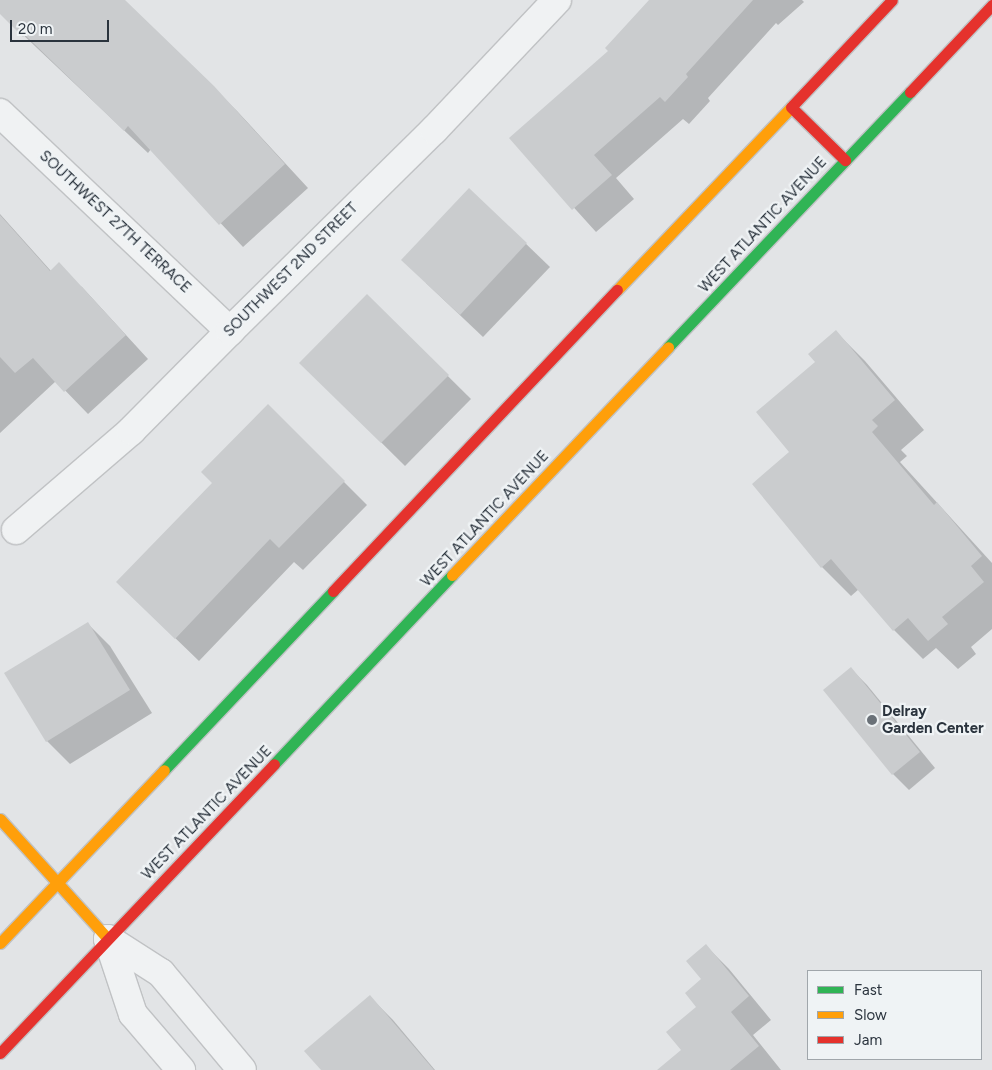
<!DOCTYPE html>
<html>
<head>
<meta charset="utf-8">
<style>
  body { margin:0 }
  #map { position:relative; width:992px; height:1070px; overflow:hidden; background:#e2e4e6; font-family:Figtree,sans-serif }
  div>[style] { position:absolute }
  .shadow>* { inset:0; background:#0003 }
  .building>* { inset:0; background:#caccce }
  .roads { filter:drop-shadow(1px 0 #c0c2c4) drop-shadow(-1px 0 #c0c2c4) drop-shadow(0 1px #c0c2c4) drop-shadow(0 -1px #c0c2c4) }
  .street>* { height:28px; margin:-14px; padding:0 14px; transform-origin:14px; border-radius:14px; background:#f0f2f3 }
  .fast>* { height:11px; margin:-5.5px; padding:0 5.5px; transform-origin:5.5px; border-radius:5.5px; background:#30b455 }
  .slow>* { height:11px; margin:-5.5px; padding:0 5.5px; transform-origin:5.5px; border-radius:5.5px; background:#ff9f0a }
  .jam>* { height:11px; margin:-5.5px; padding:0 5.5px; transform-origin:5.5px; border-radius:5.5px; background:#e5322d }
  .dots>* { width:14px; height:14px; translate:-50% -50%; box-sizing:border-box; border:2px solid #eff3f5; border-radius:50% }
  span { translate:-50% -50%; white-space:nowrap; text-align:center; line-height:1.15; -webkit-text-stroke:4.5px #eff3f5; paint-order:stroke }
  .street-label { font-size:15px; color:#2a333d }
  .poi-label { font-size:15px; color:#2a333d; font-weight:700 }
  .left { translate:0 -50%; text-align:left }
  .legend { position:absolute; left:807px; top:970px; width:175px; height:90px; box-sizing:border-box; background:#eff3f5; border:1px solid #a0a6ab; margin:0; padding:6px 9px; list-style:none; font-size:15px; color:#2a333d }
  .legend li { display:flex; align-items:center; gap:10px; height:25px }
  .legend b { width:25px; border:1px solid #a0a6ab }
  .scale { position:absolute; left:10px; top:20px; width:99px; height:22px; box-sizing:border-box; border:2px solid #2a333d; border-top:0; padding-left:6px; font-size:15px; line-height:18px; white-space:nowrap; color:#2a333d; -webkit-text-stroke:4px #eff3f5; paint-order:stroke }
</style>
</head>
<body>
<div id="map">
  <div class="shadow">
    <div style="clip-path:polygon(0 0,123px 0,237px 111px,308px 188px,243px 247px,151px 149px,148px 153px,0 13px)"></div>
    <div style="clip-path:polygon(650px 0,802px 0,804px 2px,778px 25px,776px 23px,708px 98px,710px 101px,689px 124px,683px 119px,616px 178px,634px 199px,596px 232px,511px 138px,610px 51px)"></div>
    <div style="clip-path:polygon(470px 190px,550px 267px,483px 337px,426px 283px)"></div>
    <div style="clip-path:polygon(0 214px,51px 271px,82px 287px,148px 359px,88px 414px,56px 381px,0 433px)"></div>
    <div style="clip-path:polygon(367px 296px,471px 399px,405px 466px,301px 363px)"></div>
    <div style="clip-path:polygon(836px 332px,865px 361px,924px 430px,901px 450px,907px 456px,900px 462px,992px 563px,992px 629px,971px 647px,976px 654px,958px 669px,936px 648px,923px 659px,894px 630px,859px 589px,851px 596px,822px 567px,791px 452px,817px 362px)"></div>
    <div style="clip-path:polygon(268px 406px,367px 505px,303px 570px,294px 562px,199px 661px,141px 605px,214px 483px)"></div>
    <div style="clip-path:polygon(87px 623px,110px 646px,152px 713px,70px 764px,47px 741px)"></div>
    <div style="clip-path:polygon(851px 669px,867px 685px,935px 768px,909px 790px,893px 774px)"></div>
    <div style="clip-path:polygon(706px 946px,729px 969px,771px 1020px,753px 1035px,781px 1070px,659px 1070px,683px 1050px,698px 1007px)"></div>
    <div style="clip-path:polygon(370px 997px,393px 1020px,435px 1070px,322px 1070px)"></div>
  </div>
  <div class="building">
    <div style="clip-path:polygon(0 0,125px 0,214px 86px,285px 164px,219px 225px,128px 126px,124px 131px,25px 35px,23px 37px,0 14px)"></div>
    <div style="clip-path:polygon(649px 0,753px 0,686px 74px,688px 77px,665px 102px,660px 97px,594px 155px,612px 175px,572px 210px,509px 138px,608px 51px,605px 48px)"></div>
    <div style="clip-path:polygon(469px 188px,527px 243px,460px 315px,401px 260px)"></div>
    <div style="clip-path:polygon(0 215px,50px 271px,59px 262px,126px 335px,64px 392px,33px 358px,15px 373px,0 357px)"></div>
    <div style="clip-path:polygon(367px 294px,449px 375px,381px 443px,299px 363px)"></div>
    <div style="clip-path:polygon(836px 330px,895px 400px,872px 420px,878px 426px,872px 432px,934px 505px,937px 502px,982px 556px,971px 566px,984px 582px,942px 617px,948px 624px,928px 641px,908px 618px,893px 631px,831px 559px,821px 568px,752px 484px,789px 452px,756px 412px,815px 362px,808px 354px)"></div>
    <div style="clip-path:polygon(268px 404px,345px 481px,279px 548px,270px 539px,175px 639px,116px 582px,212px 483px,201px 472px)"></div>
    <div style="clip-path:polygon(88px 622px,130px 690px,46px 742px,4px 673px)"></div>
    <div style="clip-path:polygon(851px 667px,920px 752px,892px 775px,823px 690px)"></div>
    <div style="clip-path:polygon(706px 944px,749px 996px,731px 1012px,759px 1046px,730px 1070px,657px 1070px,681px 1050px,666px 1032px,696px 1007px,685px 993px,701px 979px,686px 961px)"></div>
    <div style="clip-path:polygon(370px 995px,434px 1070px,321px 1070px,304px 1051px)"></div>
  </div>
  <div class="roads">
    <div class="street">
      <div style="left:0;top:113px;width:317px;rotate:43.5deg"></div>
      <div style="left:16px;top:530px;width:152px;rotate:-40.7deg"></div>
      <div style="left:131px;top:431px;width:141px;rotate:-45.3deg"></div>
      <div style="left:230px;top:331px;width:286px;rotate:-44.6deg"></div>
      <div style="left:434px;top:130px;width:179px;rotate:-46.6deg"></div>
      <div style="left:108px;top:939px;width:63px;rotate:32.7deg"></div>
      <div style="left:161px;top:973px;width:126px;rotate:50.1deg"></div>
      <div style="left:108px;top:939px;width:79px;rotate:71.6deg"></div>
      <div style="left:133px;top:1014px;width:74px;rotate:49.4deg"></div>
    </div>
    <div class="fast">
      <div style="left:668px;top:347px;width:352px;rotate:-46.5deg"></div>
      <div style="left:274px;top:764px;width:260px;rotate:-46.7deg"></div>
      <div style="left:164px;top:770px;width:246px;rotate:-46.6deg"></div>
    </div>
    <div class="slow">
      <div style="left:617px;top:290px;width:255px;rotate:-46.4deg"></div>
      <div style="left:452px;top:575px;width:314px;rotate:-46.5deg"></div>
      <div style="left:0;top:819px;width:161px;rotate:48deg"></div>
      <div style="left:0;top:943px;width:238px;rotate:-46.5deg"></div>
    </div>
    <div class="jam">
      <div style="left:910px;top:92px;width:120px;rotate:-46.7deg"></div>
      <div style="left:793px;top:105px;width:144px;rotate:-46.7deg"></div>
      <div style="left:791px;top:107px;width:76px;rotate:44.5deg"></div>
      <div style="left:333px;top:591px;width:414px;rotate:-46.7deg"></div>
      <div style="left:0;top:1053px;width:398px;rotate:-46.5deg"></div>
    </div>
  </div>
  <div class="dots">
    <div style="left:872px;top:720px;background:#6a7178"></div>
  </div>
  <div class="street-label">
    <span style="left:115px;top:222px;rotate:43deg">SOUTHWEST 27TH TERRACE</span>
    <span style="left:763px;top:225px;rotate:-47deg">WEST ATLANTIC AVENUE</span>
    <span style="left:291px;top:270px;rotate:-45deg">SOUTHWEST 2ND STREET</span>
    <span style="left:485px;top:519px;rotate:-47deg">WEST ATLANTIC AVENUE</span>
    <span style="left:207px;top:813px;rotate:-46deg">WEST ATLANTIC AVENUE</span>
  </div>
  <div class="poi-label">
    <span class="left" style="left:882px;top:720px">Delray<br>Garden Center</span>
  </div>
  <ul class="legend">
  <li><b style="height:6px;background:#30b455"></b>Fast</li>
  <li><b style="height:6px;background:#ff9f0a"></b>Slow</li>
  <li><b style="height:6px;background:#e5322d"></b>Jam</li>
  </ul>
  <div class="scale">20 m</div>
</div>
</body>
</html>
